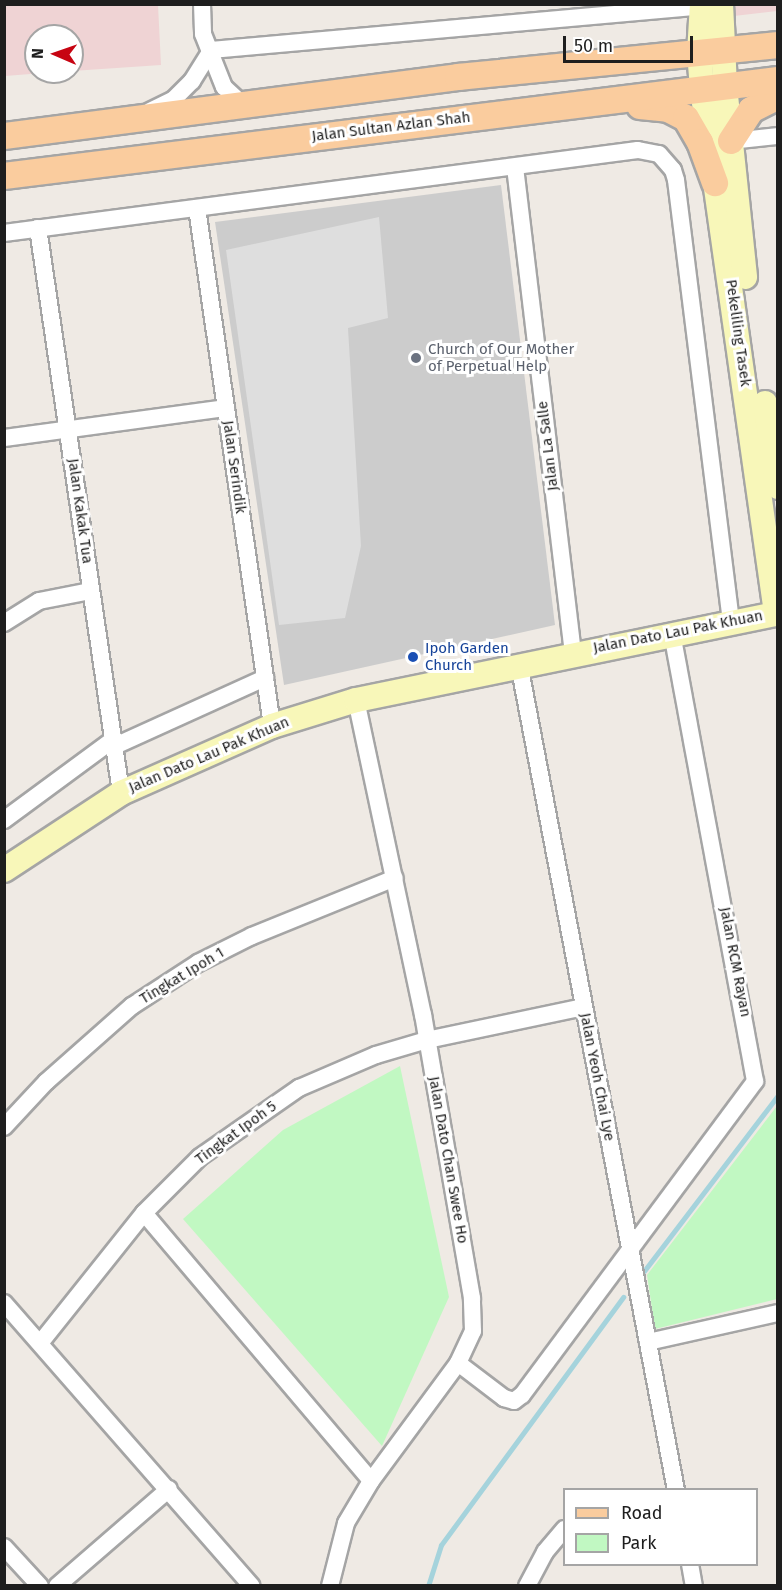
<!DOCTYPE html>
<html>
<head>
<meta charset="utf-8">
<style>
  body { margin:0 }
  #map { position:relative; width:782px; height:1590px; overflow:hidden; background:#efeae4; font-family:"Fira Sans",sans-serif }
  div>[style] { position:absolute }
  .commercial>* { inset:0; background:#efd3d4 }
  .religious>* { inset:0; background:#ccc }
  .park>* { inset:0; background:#c1f8c2 }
  .parking>* { inset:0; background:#dedede }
  .stream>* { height:5px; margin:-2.5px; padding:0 2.5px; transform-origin:2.5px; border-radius:2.5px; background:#a5d3dc }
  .roads { filter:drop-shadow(2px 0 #a5a5a5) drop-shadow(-2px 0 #a5a5a5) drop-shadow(0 2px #a5a5a5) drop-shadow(0 -2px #a5a5a5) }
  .minor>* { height:16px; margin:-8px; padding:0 8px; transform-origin:8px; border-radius:8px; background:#fff }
  .secondary>* { height:24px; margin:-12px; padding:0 12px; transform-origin:12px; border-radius:12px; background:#f8f7b9 }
  .primary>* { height:26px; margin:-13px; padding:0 13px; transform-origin:13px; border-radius:13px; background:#facc9e }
  .dots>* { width:16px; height:16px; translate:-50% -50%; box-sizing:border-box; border:3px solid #fff; border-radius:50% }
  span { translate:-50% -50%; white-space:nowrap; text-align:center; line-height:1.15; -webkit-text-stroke:6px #fff; paint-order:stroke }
  .street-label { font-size:15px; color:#1e1e1e }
  .worship-label { font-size:15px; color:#5b616d }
  .left { translate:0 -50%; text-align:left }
  .transit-label { font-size:15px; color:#164399 }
  .frame { position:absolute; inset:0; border:6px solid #1e1e1e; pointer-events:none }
  .legend { position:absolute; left:563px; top:1488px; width:195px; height:78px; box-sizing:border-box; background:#fff; border:2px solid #a5a5a5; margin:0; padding:8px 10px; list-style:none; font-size:18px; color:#1e1e1e }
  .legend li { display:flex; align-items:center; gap:12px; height:30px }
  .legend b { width:30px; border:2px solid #a5a5a5 }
  .north { position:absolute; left:24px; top:24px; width:60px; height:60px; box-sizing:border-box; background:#fff; border:2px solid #a5a5a5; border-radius:50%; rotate:272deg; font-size:16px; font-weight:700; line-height:24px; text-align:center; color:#1e1e1e }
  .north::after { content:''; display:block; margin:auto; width:21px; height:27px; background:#c70412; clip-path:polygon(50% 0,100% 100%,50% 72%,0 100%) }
  .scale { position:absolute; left:563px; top:36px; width:130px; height:27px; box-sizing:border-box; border:3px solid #1e1e1e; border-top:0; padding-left:8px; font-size:18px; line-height:21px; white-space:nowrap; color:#1e1e1e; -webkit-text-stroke:4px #fff; paint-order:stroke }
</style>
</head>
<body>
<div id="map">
  <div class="commercial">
    <div style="clip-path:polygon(5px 4px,158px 5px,161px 65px,72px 71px,72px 36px,36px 36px,36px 72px,56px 72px,5px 76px)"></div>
    <div style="clip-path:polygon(735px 5px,777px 5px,777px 11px,734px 16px)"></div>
  </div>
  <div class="religious">
    <div style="clip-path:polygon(501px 185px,555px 625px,284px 685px,215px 222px)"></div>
  </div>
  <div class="park">
    <div style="clip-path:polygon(400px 1066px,449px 1297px,382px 1446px,183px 1219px,283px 1130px)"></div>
    <div style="clip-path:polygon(777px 1106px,777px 1299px,655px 1329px,647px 1275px)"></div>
  </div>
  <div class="parking">
    <div style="clip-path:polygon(379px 217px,388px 318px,348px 328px,361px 546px,345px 618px,279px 625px,226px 250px)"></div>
  </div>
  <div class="stream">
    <div style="left:644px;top:1271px;width:221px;rotate:-52.7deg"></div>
    <div style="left:428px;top:1586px;width:43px;rotate:-72.4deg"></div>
    <div style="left:441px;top:1545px;width:308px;rotate:-53.7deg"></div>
  </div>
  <div class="roads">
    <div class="minor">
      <div style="left:202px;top:4px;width:30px;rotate:88deg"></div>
      <div style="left:203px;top:34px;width:57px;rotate:68.4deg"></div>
      <div style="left:224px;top:87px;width:23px;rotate:43deg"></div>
      <div style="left:211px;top:50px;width:493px;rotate:-5.1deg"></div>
      <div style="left:150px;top:111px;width:25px;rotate:-26deg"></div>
      <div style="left:173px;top:100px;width:27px;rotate:-45deg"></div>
      <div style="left:192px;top:81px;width:36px;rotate:-58deg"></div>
      <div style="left:731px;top:141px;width:47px;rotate:-6.1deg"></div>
      <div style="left:515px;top:167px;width:489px;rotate:83.2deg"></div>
      <div style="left:197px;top:208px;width:523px;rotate:81.76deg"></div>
      <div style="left:38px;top:228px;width:571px;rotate:81.64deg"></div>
      <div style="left:4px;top:233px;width:639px;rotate:-7.46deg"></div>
      <div style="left:638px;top:150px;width:21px;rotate:11deg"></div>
      <div style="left:659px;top:154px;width:21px;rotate:49deg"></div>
      <div style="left:673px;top:170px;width:10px;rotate:73deg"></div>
      <div style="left:676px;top:180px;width:445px;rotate:82.9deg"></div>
      <div style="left:4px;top:438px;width:224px;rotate:-7.7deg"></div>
      <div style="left:4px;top:623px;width:41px;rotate:-32.2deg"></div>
      <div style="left:39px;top:601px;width:53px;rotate:-10.9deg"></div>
      <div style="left:519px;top:664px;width:841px;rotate:79.24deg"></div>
      <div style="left:115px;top:746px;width:165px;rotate:-24.4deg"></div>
      <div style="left:4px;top:820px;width:137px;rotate:-36.4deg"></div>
      <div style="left:4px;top:1127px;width:62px;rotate:-47deg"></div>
      <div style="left:46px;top:1082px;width:115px;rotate:-41.5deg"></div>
      <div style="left:132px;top:1006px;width:79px;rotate:-33.1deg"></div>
      <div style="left:198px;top:963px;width:60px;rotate:-26.6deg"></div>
      <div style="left:252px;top:936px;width:154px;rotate:-22.1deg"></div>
      <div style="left:144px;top:1213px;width:351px;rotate:49.7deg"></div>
      <div style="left:4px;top:1303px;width:376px;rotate:48.8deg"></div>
      <div style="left:41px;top:1342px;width:165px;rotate:-51.4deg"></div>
      <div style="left:144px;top:1213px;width:79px;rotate:-45deg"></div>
      <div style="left:200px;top:1157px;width:121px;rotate:-34.9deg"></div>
      <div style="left:299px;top:1088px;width:84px;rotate:-23.2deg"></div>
      <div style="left:376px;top:1055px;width:53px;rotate:-16.4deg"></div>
      <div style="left:427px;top:1040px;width:160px;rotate:-11.9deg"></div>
      <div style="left:648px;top:1342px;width:133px;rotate:-12.6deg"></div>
      <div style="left:458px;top:1363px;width:58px;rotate:37.3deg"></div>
      <div style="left:504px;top:1398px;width:10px;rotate:17deg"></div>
      <div style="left:514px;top:1401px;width:10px;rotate:-37deg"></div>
      <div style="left:522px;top:1395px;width:391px;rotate:-53.4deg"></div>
      <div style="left:755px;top:1081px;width:455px;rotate:-100.5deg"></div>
      <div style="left:4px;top:1547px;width:53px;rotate:47.3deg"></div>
      <div style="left:690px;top:1564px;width:22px;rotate:80deg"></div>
      <div style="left:57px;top:1586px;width:148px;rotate:-40.9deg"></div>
      <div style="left:330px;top:1586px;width:65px;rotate:-75.7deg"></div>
      <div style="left:346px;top:1523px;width:49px;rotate:-59.2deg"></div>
      <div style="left:371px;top:1481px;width:147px;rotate:-53.6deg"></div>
      <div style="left:458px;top:1363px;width:35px;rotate:-65deg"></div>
      <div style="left:473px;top:1331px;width:33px;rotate:-92deg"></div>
      <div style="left:472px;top:1298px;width:287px;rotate:-99.8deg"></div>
      <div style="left:423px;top:1015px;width:322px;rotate:-102deg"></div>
      <div style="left:527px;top:1586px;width:38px;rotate:-62deg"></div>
      <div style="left:545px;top:1552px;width:30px;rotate:-50deg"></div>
    </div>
    <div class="secondary">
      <div style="left:702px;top:4px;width:49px;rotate:93.5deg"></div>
      <div style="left:699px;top:53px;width:36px;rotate:85deg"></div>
      <div style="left:702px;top:89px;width:529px;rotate:81.96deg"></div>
      <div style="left:721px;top:4px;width:82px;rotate:87.2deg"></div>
      <div style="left:725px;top:86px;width:192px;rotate:84deg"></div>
      <div style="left:765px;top:403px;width:85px;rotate:81.2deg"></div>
      <div style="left:4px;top:870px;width:140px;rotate:-33.3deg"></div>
      <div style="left:121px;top:793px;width:165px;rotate:-23.9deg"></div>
      <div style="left:272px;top:726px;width:88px;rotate:-17.2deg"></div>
      <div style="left:356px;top:700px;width:431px;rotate:-11.6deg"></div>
    </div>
    <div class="primary">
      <div style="left:640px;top:106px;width:28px;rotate:6deg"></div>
      <div style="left:668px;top:109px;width:20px;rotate:27deg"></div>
      <div style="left:686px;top:118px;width:28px;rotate:60deg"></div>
      <div style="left:700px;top:142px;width:44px;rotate:69.9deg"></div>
      <div style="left:4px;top:136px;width:458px;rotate:-7.4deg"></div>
      <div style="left:458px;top:77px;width:322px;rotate:-5.7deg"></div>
      <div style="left:731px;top:141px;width:37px;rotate:-57deg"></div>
      <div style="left:751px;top:110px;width:30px;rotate:-27deg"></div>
      <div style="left:4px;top:176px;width:780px;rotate:-7.07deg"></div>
    </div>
  </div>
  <div class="dots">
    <div style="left:416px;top:358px;background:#6b7280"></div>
    <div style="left:413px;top:657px;background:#1a4fb4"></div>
  </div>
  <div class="street-label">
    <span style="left:391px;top:127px;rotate:-7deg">Jalan Sultan Azlan Shah</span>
    <span style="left:738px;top:333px;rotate:82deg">Pekeliling Tasek</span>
    <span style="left:548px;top:446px;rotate:-97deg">Jalan La Salle</span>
    <span style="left:234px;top:467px;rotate:82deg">Jalan Serindik</span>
    <span style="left:80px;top:511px;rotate:82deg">Jalan Kakak Tua</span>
    <span style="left:678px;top:632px;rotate:-11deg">Jalan Dato Lau Pak Khuan</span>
    <span style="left:209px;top:755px;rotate:-23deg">Jalan Dato Lau Pak Khuan</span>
    <span style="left:735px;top:962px;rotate:79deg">Jalan RCM Rayan</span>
    <span style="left:182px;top:976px;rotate:-31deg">Tingkat Ipoh 1</span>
    <span style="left:597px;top:1077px;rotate:79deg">Jalan Yeoh Chai Lye</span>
    <span style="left:236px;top:1133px;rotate:-36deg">Tingkat Ipoh 5</span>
    <span style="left:448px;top:1160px;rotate:80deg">Jalan Dato Chan Swee Ho</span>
  </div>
  <div class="worship-label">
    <span class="left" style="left:428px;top:358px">Church of Our Mother<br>of Perpetual Help</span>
  </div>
  <div class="transit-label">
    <span class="left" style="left:425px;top:657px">Ipoh Garden<br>Church</span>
  </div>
  <div class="frame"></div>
  <ul class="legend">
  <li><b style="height:8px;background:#facc9e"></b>Road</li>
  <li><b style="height:16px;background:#c1f8c2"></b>Park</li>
  </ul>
  <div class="north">N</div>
  <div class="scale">50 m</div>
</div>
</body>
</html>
